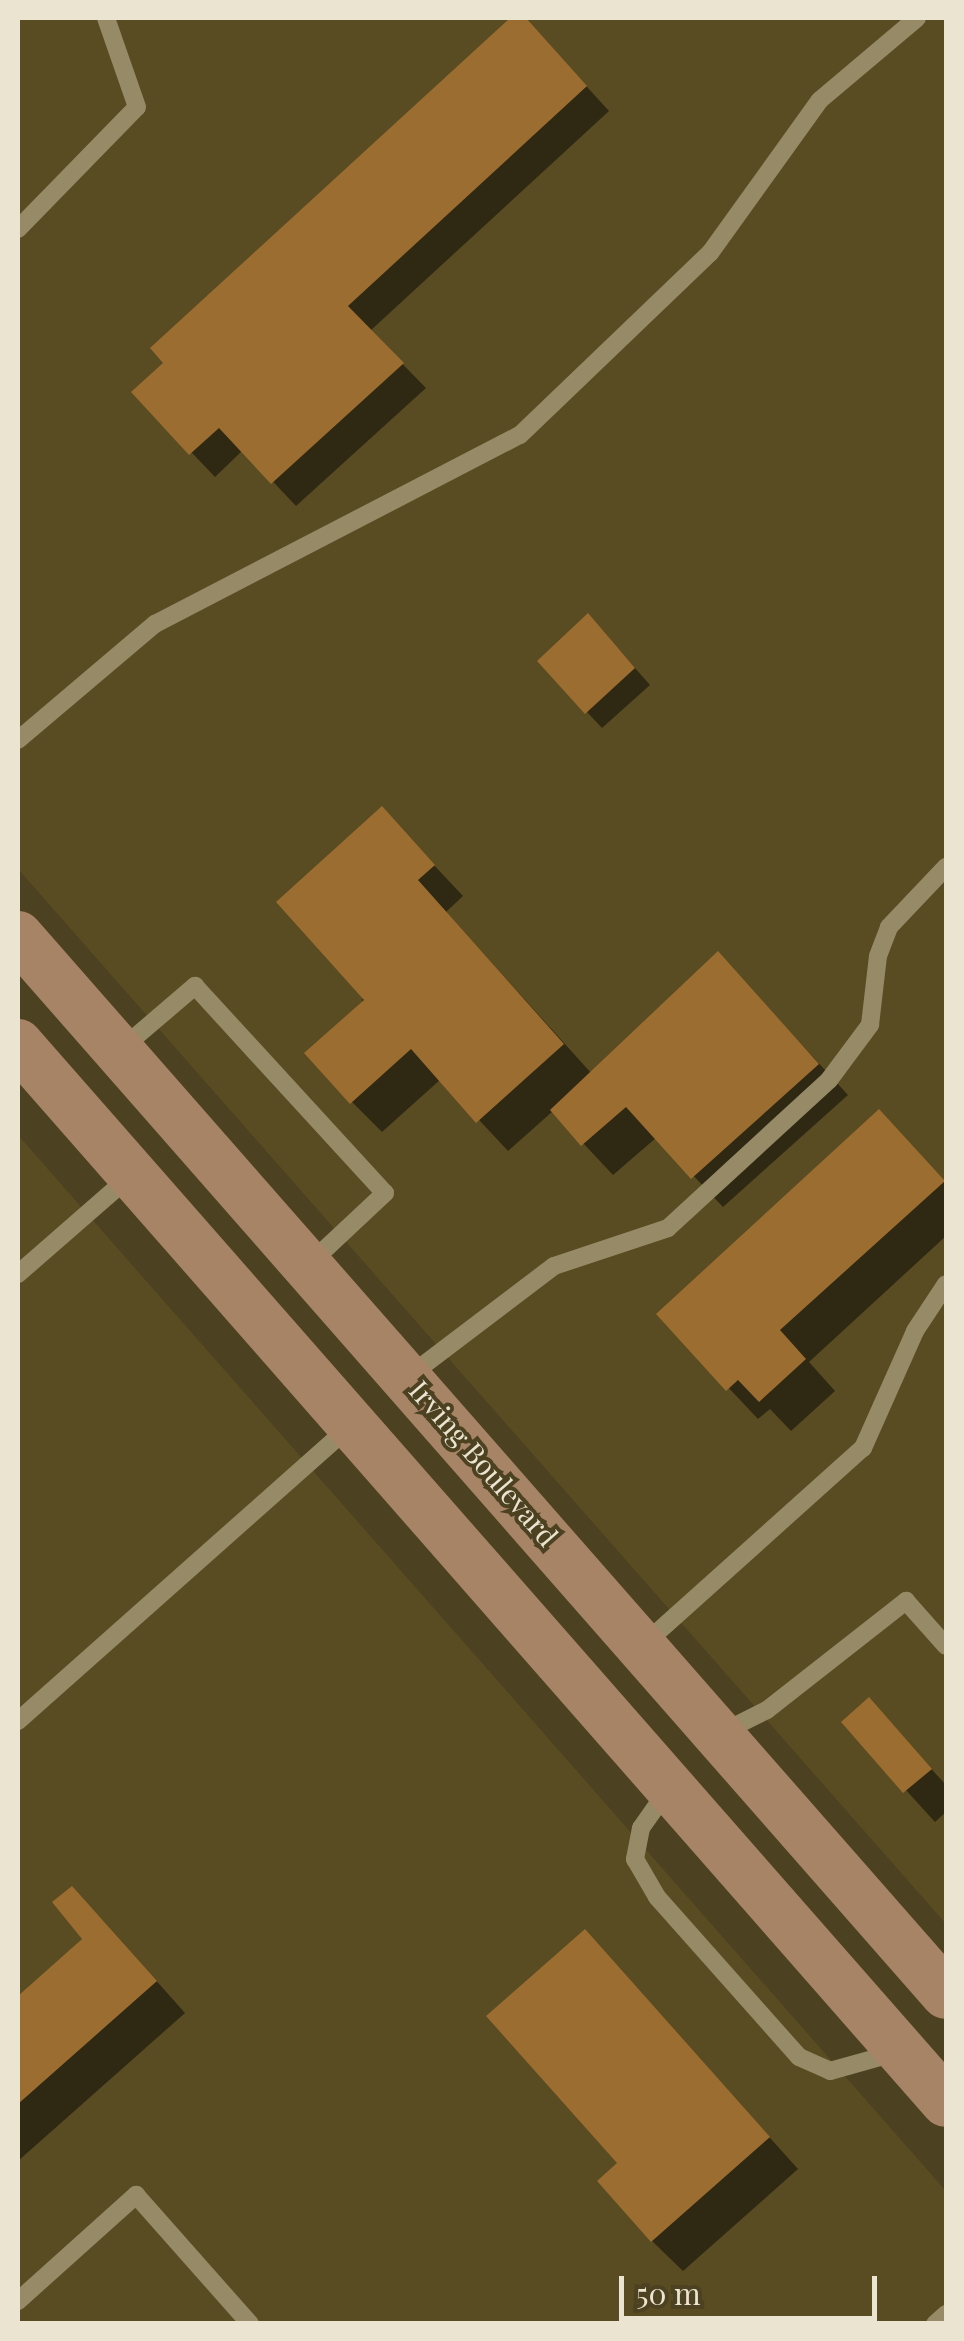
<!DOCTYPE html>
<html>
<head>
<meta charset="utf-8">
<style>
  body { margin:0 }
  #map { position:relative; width:964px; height:2341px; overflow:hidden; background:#4c4120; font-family:"Playfair Display",serif }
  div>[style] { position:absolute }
  .built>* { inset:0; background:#594b22 }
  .shadow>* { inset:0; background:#0007 }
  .building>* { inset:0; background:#9c6d30 }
  .lane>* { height:18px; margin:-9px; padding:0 9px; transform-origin:9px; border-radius:9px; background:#968a67 }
  .secondary>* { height:50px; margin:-25px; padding:0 25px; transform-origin:25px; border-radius:25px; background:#a78466 }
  span { translate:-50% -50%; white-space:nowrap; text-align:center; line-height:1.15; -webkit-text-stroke:8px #4c4120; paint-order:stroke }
  .street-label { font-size:28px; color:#eae4d1 }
  .frame { position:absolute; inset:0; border:20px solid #eae4d1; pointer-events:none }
  .scale { position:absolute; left:619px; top:2276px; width:258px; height:45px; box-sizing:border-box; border:5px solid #eae4d1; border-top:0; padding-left:12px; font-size:30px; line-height:35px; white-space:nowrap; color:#eae4d1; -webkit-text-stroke:8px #4c4120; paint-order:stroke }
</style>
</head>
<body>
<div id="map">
  <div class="built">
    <div style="clip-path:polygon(18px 18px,946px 18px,946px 1924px,18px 869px)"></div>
    <div style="clip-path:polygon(18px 1135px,946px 2191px,946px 2323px,18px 2323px)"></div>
  </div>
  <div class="shadow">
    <div style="clip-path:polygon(513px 18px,524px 18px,609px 111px,370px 331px,426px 388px,296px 506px,243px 450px,215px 477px,134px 392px,166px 363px,153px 348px)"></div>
    <div style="clip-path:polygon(604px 633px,650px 685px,602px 728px,587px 712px)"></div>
    <div style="clip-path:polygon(382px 810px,463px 896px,446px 912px,592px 1074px,718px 954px,848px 1095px,723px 1207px,657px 1137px,613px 1175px,553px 1111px,508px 1151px,441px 1079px,382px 1132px,352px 1102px)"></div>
    <div style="clip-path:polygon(909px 1143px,946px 1183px,946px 1236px,809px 1362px,835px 1391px,791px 1431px,770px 1409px,758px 1419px,659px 1314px)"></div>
    <div style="clip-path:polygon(869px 1701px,946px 1785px,946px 1812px,935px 1822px,845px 1723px)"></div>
    <div style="clip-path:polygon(102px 1920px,185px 2013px,18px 2161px,18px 2000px)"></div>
    <div style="clip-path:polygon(585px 1932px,798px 2169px,683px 2271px,652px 2241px,620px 2164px)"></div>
  </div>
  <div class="building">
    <div style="clip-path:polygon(510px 18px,526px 18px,587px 86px,348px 306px,404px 363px,271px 484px,219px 428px,189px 455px,131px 392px,163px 363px,150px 348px)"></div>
    <div style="clip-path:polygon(588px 613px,635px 668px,585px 714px,537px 661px)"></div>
    <div style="clip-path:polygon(382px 806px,435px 865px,418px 880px,564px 1044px,476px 1123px,411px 1049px,350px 1104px,304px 1053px,364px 1000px,276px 902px)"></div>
    <div style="clip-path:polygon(718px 951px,819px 1064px,691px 1179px,626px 1107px,581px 1146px,550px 1110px)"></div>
    <div style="clip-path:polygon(879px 1109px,945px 1181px,780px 1330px,806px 1359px,759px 1402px,738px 1380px,726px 1391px,656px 1314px)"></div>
    <div style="clip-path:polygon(869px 1697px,932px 1769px,903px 1793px,841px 1722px)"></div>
    <div style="clip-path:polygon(72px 1886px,157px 1981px,18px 2104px,18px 1996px,82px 1939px,52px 1902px)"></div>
    <div style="clip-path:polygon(585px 1929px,770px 2137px,651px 2242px,597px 2181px,617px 2163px,486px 2016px)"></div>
  </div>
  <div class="lane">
    <div style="left:18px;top:229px;width:170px;rotate:-45.7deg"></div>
    <div style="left:137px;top:107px;width:94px;rotate:-109.2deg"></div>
    <div style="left:18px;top:740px;width:180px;rotate:-40.3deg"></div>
    <div style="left:155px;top:624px;width:411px;rotate:-27.4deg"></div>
    <div style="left:520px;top:435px;width:263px;rotate:-43.8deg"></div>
    <div style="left:710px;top:253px;width:188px;rotate:-54.3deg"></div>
    <div style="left:820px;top:100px;width:127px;rotate:-40.2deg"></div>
    <div style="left:120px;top:1050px;width:99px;rotate:-40.5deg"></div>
    <div style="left:195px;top:986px;width:281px;rotate:47.5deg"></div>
    <div style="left:385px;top:1193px;width:104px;rotate:136.9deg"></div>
    <div style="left:18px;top:1274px;width:147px;rotate:-41.1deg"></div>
    <div style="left:409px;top:1376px;width:182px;rotate:-37.2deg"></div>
    <div style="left:554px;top:1266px;width:120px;rotate:-18.4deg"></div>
    <div style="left:668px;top:1228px;width:219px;rotate:-42.6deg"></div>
    <div style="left:829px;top:1080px;width:69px;rotate:-53.3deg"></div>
    <div style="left:870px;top:1025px;width:69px;rotate:-83.4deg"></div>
    <div style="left:878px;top:956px;width:31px;rotate:-69deg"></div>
    <div style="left:889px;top:927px;width:83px;rotate:-46.5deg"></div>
    <div style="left:642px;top:1646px;width:297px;rotate:-41.9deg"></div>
    <div style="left:863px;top:1448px;width:128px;rotate:-66deg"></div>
    <div style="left:915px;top:1331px;width:56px;rotate:-56.6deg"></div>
    <div style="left:18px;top:1721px;width:444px;rotate:-41.6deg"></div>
    <div style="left:721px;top:1733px;width:51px;rotate:-26.6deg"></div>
    <div style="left:767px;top:1710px;width:177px;rotate:-38.1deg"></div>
    <div style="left:906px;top:1601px;width:60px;rotate:48.4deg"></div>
    <div style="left:667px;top:1791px;width:45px;rotate:125.1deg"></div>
    <div style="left:641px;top:1828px;width:32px;rotate:101deg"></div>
    <div style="left:635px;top:1859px;width:44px;rotate:59.9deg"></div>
    <div style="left:657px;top:1897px;width:214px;rotate:48.4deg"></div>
    <div style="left:799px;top:2057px;width:34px;rotate:24deg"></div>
    <div style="left:830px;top:2071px;width:71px;rotate:-15.6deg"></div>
    <div style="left:18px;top:2301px;width:159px;rotate:-41.9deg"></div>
    <div style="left:136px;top:2195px;width:172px;rotate:48.5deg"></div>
    <div style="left:935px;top:2324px;width:15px;rotate:-42deg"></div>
  </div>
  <div class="secondary">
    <div style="left:18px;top:936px;width:1407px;rotate:48.75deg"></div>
    <div style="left:18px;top:1044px;width:1407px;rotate:48.75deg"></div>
  </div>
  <div class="street-label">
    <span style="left:484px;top:1463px;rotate:49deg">Irving Boulevard</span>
  </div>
  <div class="frame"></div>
  <div class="scale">50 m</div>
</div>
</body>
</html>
